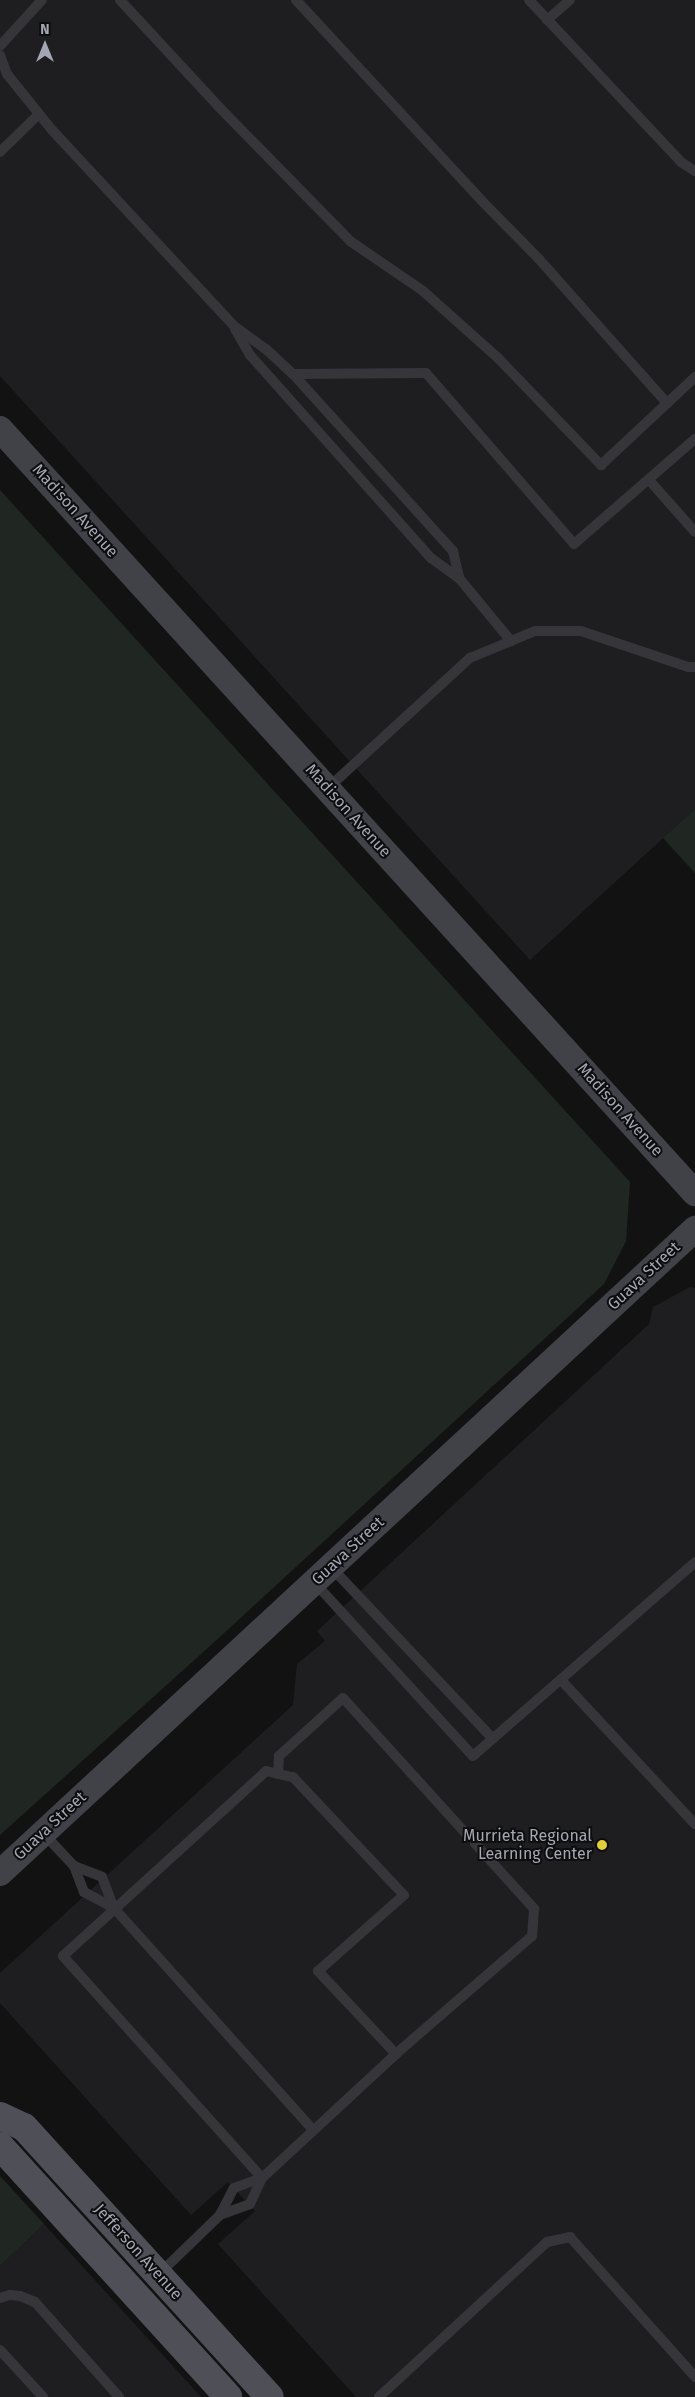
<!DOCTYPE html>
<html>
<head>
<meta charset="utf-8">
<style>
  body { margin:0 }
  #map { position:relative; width:695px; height:2397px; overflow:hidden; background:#121213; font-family:"Fira Sans",sans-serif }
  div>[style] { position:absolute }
  .built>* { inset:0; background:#1e1e20 }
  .green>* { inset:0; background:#202723 }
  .lane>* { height:10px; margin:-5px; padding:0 5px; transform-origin:5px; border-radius:5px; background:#35353a }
  .secondary>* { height:26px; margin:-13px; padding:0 13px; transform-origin:13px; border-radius:13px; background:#414148 }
  .primary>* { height:28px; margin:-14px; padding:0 14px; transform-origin:14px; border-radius:14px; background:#4f4f57 }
  .dots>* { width:14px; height:14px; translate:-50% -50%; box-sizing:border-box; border:2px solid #0d0d0e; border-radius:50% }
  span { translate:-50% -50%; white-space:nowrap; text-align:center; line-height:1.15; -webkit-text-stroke:4px #0d0d0e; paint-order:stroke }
  .street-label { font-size:16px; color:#a4a6b3 }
  .poi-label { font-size:16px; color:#a4a6b3 }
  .right { translate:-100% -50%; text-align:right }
  .north { position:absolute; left:20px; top:20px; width:50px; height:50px; -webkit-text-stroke:4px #0d0d0e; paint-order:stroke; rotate:0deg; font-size:14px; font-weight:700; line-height:20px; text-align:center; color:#a4a6b3 }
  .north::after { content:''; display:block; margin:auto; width:18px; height:22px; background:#a4a6b3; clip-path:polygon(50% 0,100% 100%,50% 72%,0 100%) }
</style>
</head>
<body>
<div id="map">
  <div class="built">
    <div style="clip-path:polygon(0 0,695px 0,695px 809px,530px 960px,0 376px)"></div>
    <div style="clip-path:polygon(690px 1287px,695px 1288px,695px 2397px,356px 2397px,218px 2244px,255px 2211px,228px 2182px,191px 2215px,0 2003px,0 1973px,293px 1705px,297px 1664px,325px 1641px,317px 1631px,649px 1324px,653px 1307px)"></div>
    <div style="clip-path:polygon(44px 2224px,201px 2397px,0 2397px,0 2266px)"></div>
  </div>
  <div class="green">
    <div style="clip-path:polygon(0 490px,630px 1182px,626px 1241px,604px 1284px,211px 1645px,0 1835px)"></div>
    <div style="clip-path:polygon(695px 809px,695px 873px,663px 838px)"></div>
    <div style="clip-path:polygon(0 2176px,44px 2224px,0 2266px)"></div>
  </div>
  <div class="lane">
    <div style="left:120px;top:0;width:144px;rotate:47.2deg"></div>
    <div style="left:218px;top:106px;width:189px;rotate:45.6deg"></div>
    <div style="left:350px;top:241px;width:88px;rotate:34.4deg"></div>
    <div style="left:423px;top:291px;width:101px;rotate:41.8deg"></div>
    <div style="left:498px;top:358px;width:149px;rotate:46.1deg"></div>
    <div style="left:601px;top:465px;width:129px;rotate:-43.1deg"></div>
    <div style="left:296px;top:0;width:272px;rotate:47.2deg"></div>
    <div style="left:481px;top:200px;width:83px;rotate:45.5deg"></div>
    <div style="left:539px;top:259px;width:193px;rotate:48.4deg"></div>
    <div style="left:529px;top:0;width:222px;rotate:46.8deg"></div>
    <div style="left:681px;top:162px;width:17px;rotate:33deg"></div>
    <div style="left:547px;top:20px;width:30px;rotate:-41deg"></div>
    <div style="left:0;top:46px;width:62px;rotate:-47.6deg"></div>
    <div style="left:0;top:55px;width:20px;rotate:70deg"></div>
    <div style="left:7px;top:74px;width:72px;rotate:51.2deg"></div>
    <div style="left:52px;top:130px;width:267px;rotate:47.1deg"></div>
    <div style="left:234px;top:326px;width:39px;rotate:36deg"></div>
    <div style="left:266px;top:349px;width:37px;rotate:43deg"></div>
    <div style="left:293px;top:374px;width:239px;rotate:47.9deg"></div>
    <div style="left:453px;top:551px;width:28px;rotate:77deg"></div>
    <div style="left:0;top:152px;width:54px;rotate:-44.3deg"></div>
    <div style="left:235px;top:329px;width:30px;rotate:60deg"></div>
    <div style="left:250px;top:355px;width:272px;rotate:48.3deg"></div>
    <div style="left:431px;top:558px;width:34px;rotate:36deg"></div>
    <div style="left:459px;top:578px;width:82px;rotate:50.5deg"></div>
    <div style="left:293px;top:374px;width:133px;rotate:-0.4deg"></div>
    <div style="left:426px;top:373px;width:226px;rotate:49.1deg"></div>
    <div style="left:574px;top:544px;width:160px;rotate:-41deg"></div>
    <div style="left:649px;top:480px;width:69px;rotate:48.5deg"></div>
    <div style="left:328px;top:788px;width:193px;rotate:-42.5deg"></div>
    <div style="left:470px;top:658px;width:70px;rotate:-22.6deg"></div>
    <div style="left:535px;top:631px;width:46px"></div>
    <div style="left:581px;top:631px;width:113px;rotate:18.6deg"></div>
    <div style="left:688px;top:667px;width:7px"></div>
    <div style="left:331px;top:1567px;width:236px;rotate:46.7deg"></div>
    <div style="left:315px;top:1583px;width:234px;rotate:47.6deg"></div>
    <div style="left:473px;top:1756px;width:295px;rotate:-41.1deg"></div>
    <div style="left:561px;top:1680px;width:197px;rotate:47.1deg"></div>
    <div style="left:266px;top:1771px;width:28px;rotate:13deg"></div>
    <div style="left:293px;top:1777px;width:162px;rotate:46.8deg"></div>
    <div style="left:404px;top:1895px;width:115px;rotate:138.5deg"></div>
    <div style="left:318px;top:1971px;width:114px;rotate:46.8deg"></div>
    <div style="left:396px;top:2054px;width:183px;rotate:137.2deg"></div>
    <div style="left:262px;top:2178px;width:298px;rotate:-131.9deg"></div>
    <div style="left:63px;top:1956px;width:275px;rotate:-42.3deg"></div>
    <div style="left:278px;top:1774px;width:18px;rotate:-87deg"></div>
    <div style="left:279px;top:1756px;width:86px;rotate:-42.2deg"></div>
    <div style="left:343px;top:1698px;width:285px;rotate:47.8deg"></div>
    <div style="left:534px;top:1909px;width:27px;rotate:94deg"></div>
    <div style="left:532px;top:1936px;width:180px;rotate:139.1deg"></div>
    <div style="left:44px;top:1834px;width:44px;rotate:46.8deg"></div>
    <div style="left:74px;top:1866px;width:28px;rotate:69deg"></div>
    <div style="left:84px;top:1892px;width:34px;rotate:28deg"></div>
    <div style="left:114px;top:1908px;width:298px;rotate:48.1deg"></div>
    <div style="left:74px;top:1866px;width:30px;rotate:21deg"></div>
    <div style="left:102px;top:1877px;width:33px;rotate:69deg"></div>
    <div style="left:159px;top:2274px;width:85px;rotate:-44deg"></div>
    <div style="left:220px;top:2215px;width:30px;rotate:-63deg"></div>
    <div style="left:234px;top:2188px;width:30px;rotate:-20deg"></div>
    <div style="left:262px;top:2178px;width:29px;rotate:115deg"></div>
    <div style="left:250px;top:2204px;width:32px;rotate:160deg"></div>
    <div style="left:0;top:2298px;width:10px;rotate:-17deg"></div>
    <div style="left:10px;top:2295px;width:10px;rotate:6deg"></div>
    <div style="left:20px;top:2296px;width:16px;rotate:22deg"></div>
    <div style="left:35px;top:2302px;width:127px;rotate:48.5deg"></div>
    <div style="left:0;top:2350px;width:64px;rotate:47.5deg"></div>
    <div style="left:379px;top:2397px;width:229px;rotate:-42.7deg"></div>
    <div style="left:547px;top:2242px;width:24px;rotate:-12deg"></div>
    <div style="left:570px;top:2237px;width:188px;rotate:48.2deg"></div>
  </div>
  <div class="secondary">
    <div style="left:0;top:429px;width:1033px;rotate:47.71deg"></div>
    <div style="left:0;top:1873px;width:948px;rotate:-42.82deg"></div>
  </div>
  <div class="primary">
    <div style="left:0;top:2116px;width:26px;rotate:25deg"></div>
    <div style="left:24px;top:2127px;width:365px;rotate:47.7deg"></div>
    <div style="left:0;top:2146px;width:339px;rotate:47.7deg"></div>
  </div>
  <div class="dots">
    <div style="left:602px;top:1845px;background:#e2ce3a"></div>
  </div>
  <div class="street-label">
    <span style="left:75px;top:511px;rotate:48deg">Madison Avenue</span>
    <span style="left:348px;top:811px;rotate:48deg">Madison Avenue</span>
    <span style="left:620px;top:1110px;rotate:48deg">Madison Avenue</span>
    <span style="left:644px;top:1276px;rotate:-43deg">Guava Street</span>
    <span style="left:348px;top:1551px;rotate:-43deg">Guava Street</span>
    <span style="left:50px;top:1826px;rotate:-43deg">Guava Street</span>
    <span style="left:138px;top:2252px;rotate:48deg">Jefferson Avenue</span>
  </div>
  <div class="poi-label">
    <span class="right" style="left:592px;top:1845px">Murrieta Regional<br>Learning Center</span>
  </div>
  <div class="north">N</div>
</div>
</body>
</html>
